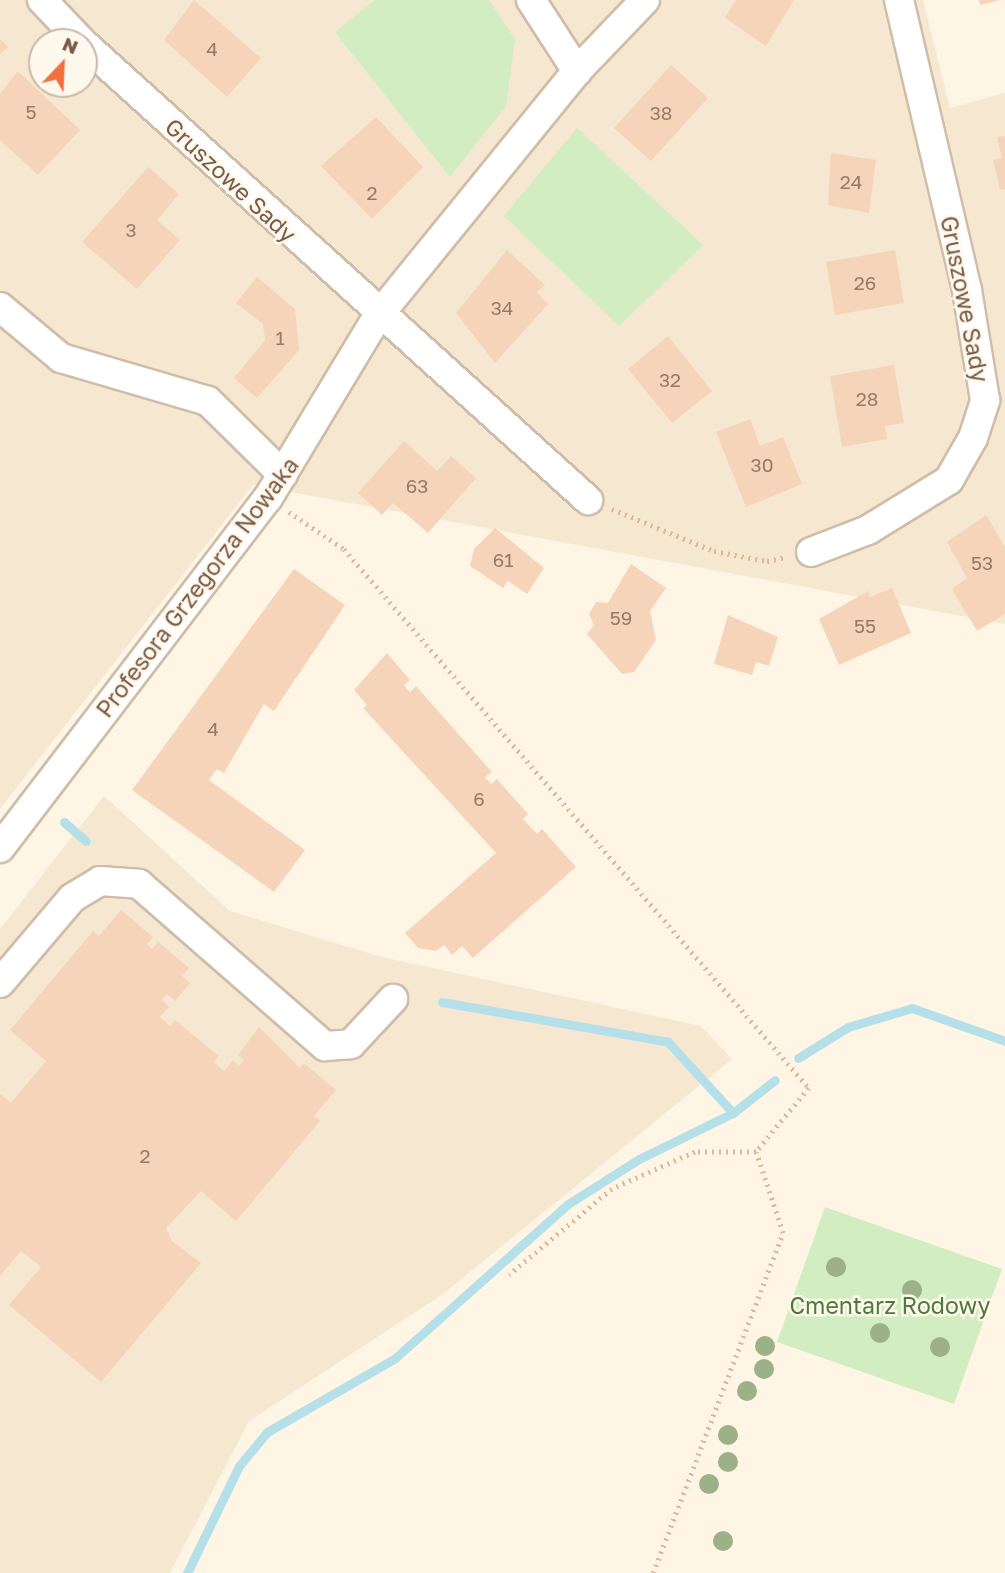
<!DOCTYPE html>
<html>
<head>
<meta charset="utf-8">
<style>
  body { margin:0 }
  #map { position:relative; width:1005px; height:1573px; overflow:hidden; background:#fef5e4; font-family:"Golos Text",sans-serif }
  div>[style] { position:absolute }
  .residential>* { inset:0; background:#f6e7d1 }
  .green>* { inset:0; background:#d1edc1 }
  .stream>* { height:9px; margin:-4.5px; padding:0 4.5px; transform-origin:4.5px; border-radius:4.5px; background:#b6e0e9 }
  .building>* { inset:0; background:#f6d4b9 }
  .path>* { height:4.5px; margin-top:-2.25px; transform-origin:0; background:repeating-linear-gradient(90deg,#dbb79c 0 2px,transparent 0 7px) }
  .roads { filter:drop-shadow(2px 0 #d0bda9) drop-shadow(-2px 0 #d0bda9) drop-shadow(0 2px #d0bda9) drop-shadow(0 -2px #d0bda9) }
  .minor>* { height:28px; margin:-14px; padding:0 14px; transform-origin:14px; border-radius:14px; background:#fff }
  .trees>* { width:20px; height:20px; margin:-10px; border-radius:50%; background:#9cb188 }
  span { translate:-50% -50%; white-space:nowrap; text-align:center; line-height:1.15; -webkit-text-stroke:5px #fff8ec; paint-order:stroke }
  .number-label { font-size:19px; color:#987964 }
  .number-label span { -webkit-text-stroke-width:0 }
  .street-label { font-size:23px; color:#795b47 }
  .park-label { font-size:23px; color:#4b7a3c }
  .north { position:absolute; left:28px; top:28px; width:70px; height:70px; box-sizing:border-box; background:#fff8ec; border:2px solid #c9b9aa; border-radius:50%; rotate:23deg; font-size:19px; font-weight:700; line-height:28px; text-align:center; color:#795b47 }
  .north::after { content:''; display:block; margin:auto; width:24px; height:32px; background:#f26f3f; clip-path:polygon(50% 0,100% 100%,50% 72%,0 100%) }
</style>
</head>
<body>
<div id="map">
  <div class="residential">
    <div style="clip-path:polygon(evenodd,0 0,923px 0,950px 108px,1005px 93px,1005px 624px,253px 485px,0 809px,0 0,42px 42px,84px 42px,84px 84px,42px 84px,42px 42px)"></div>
    <div style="clip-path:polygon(104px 796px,230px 911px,382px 957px,701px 1026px,732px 1059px,443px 1294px,249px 1421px,170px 1573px,0 1573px,0 929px)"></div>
  </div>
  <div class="green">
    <div style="clip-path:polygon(375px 0,489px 0,515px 39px,506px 106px,450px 177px,335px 32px)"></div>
    <div style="clip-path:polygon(577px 128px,703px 245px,619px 326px,504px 216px)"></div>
    <div style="clip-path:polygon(825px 1207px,1002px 1269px,954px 1404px,777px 1342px)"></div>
  </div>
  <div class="stream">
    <div style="left:64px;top:822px;width:29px;rotate:41deg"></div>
    <div style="left:442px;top:1002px;width:230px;rotate:10deg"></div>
    <div style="left:668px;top:1042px;width:96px;rotate:47.5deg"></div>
    <div style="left:798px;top:1058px;width:59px;rotate:-31.8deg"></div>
    <div style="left:848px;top:1027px;width:67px;rotate:-16.5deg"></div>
    <div style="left:912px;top:1008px;width:99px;rotate:19.5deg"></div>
    <div style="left:187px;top:1573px;width:119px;rotate:-64.1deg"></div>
    <div style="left:239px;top:1466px;width:44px;rotate:-50.5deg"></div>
    <div style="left:267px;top:1432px;width:146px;rotate:-29.9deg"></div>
    <div style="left:394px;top:1359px;width:233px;rotate:-41.7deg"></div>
    <div style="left:568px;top:1204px;width:84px;rotate:-32.4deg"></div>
    <div style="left:639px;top:1159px;width:105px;rotate:-26.1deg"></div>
    <div style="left:733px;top:1113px;width:53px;rotate:-38.2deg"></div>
  </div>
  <div class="building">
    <div style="clip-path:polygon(194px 0,261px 58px,227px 97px,164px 40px)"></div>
    <div style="clip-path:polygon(736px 0,794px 0,766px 46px,725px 18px)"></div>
    <div style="clip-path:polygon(979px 0,997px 0,997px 1px,980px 5px)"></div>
    <div style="clip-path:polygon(0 39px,8px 47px,0 54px)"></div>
    <div style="clip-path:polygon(671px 65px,708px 98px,651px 161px,614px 128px)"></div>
    <div style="clip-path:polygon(18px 71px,80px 130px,38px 175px,0 140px,0 94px)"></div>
    <div style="clip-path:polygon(376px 117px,423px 167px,372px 219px,321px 166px)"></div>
    <div style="clip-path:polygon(1005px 136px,1005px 189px,1000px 190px,993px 160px,1002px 158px,997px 137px)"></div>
    <div style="clip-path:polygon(831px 153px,876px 160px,869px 213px,828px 205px)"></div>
    <div style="clip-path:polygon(148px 167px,179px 194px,157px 220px,180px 240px,137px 289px,82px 242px)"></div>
    <div style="clip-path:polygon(507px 250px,545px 285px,537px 292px,548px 304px,495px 363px,456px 313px)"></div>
    <div style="clip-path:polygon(895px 250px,904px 303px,835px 315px,826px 262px)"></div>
    <div style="clip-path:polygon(257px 277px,295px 309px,299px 350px,257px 398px,234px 378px,265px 340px,263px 324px,236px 303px)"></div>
    <div style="clip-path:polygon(668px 336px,712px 391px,672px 423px,628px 369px)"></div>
    <div style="clip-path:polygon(894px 365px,904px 423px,885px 426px,887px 439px,842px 447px,830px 376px)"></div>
    <div style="clip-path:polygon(750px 419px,760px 446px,783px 437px,802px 484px,746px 507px,716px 432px)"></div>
    <div style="clip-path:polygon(404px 441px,437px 471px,451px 456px,476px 478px,428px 533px,393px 503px,382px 515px,358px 493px)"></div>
    <div style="clip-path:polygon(986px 515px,1005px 547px,1005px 614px,977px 631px,952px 589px,967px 578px,947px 542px)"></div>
    <div style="clip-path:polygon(495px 528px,544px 568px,527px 594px,508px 581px,503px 588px,470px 566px,474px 549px)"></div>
    <div style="clip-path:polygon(631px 564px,666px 588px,650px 611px,656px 640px,634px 672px,622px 674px,587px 634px,594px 625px,589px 614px,596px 602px,608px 603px)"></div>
    <div style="clip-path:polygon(294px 569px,345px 605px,274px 711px,264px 704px,224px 773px,217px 769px,209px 780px,305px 850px,274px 892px,132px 790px)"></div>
    <div style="clip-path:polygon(892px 588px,911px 633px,839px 665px,819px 619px,868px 591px,870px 597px)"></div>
    <div style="clip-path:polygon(728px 615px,778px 637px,769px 666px,756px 662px,752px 675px,714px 664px)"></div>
    <div style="clip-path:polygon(387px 653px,410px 680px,404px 685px,410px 692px,416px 686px,492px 772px,485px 777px,491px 784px,497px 779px,528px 814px,523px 819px,537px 834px,542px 829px,576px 867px,473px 958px,462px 946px,452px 955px,444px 945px,436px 951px,418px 948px,405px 933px,496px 853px,363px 708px,367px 705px,354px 690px)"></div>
    <div style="clip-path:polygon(121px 910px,153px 937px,147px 944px,152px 949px,158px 942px,189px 968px,182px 976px,190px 983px,175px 1001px,167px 994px,162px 1000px,169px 1007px,160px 1017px,170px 1026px,175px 1020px,219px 1056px,214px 1062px,224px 1071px,233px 1060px,239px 1066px,244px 1060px,238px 1055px,259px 1027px,300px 1068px,304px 1063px,336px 1090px,314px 1116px,320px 1121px,236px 1221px,201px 1191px,166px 1228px,172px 1241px,201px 1263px,101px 1382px,9px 1305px,41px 1267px,21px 1251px,0 1276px,0 1094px,11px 1103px,46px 1061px,10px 1030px,93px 931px,99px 936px)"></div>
  </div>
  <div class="path">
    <div style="left:612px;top:509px;width:110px;rotate:22.4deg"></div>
    <div style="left:714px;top:551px;width:54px;rotate:10.7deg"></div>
    <div style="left:767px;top:561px;width:19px;rotate:-12deg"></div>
    <div style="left:289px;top:512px;width:66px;rotate:33.9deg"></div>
    <div style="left:344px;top:549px;width:712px;rotate:49.22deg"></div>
    <div style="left:809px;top:1088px;width:83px;rotate:129.6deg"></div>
    <div style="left:756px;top:1152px;width:61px;rotate:180deg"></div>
    <div style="left:695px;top:1152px;width:91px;rotate:156deg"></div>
    <div style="left:612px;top:1189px;width:134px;rotate:140.1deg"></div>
    <div style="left:653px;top:1573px;width:364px;rotate:-69.1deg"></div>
    <div style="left:783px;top:1233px;width:85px;rotate:-108.4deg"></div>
  </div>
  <div class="roads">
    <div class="minor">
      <div style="left:42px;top:0;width:58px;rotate:46.4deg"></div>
      <div style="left:531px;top:0;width:85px;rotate:57.1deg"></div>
      <div style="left:84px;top:44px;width:680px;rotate:42.14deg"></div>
      <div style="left:0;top:307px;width:80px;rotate:39.9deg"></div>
      <div style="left:61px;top:358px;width:153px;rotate:16.3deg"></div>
      <div style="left:208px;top:401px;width:105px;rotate:44.6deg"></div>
      <div style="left:811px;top:552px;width:61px;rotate:-21.1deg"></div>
      <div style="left:868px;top:530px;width:95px;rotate:-31.7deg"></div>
      <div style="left:949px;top:480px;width:48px;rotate:-60.3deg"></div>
      <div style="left:973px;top:438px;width:40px;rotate:-72deg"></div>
      <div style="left:985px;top:400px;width:111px;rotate:-99.3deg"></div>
      <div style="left:967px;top:290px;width:298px;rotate:-103.2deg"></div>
      <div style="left:0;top:848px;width:441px;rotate:-52.6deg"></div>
      <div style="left:268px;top:498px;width:213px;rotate:-58.9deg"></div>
      <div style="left:378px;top:316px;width:316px;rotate:-50.9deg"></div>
      <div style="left:577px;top:71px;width:98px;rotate:-46.2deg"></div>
      <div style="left:0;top:983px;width:111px;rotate:-49.7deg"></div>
      <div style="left:72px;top:898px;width:33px;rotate:-31deg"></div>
      <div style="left:100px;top:881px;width:39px;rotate:4deg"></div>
      <div style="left:139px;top:884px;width:247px;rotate:41.1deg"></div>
      <div style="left:325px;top:1046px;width:26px;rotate:-4deg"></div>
      <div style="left:351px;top:1044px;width:62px;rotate:-47deg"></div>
    </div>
  </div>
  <div class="trees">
    <div style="left:836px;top:1267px"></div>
    <div style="left:912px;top:1290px"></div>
    <div style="left:880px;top:1333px"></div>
    <div style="left:765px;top:1346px"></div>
    <div style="left:940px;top:1347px"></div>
    <div style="left:764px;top:1369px"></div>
    <div style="left:747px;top:1391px"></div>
    <div style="left:728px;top:1435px"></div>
    <div style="left:728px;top:1462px"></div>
    <div style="left:709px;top:1484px"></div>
    <div style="left:723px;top:1541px"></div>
  </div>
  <div class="number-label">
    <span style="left:212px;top:49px">4</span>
    <span style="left:31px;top:112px">5</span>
    <span style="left:661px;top:113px">38</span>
    <span style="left:851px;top:182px">24</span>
    <span style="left:372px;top:193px">2</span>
    <span style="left:131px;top:230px">3</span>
    <span style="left:865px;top:283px">26</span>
    <span style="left:502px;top:308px">34</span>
    <span style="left:280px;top:338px">1</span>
    <span style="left:670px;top:380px">32</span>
    <span style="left:867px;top:399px">28</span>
    <span style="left:762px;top:465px">30</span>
    <span style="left:417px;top:486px">63</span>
    <span style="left:503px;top:560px">61</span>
    <span style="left:982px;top:563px">53</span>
    <span style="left:621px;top:618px">59</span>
    <span style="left:865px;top:626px">55</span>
    <span style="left:213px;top:729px">4</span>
    <span style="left:479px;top:799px">6</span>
    <span style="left:145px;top:1156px">2</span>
  </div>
  <div class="street-label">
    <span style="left:231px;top:180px;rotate:43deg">Gruszowe Sady</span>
    <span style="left:965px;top:299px;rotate:79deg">Gruszowe Sady</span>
    <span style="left:197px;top:587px;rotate:-53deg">Profesora Grzegorza Nowaka</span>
  </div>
  <div class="park-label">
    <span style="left:890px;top:1305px">Cmentarz Rodowy</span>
  </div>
  <div class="north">N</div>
</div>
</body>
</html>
